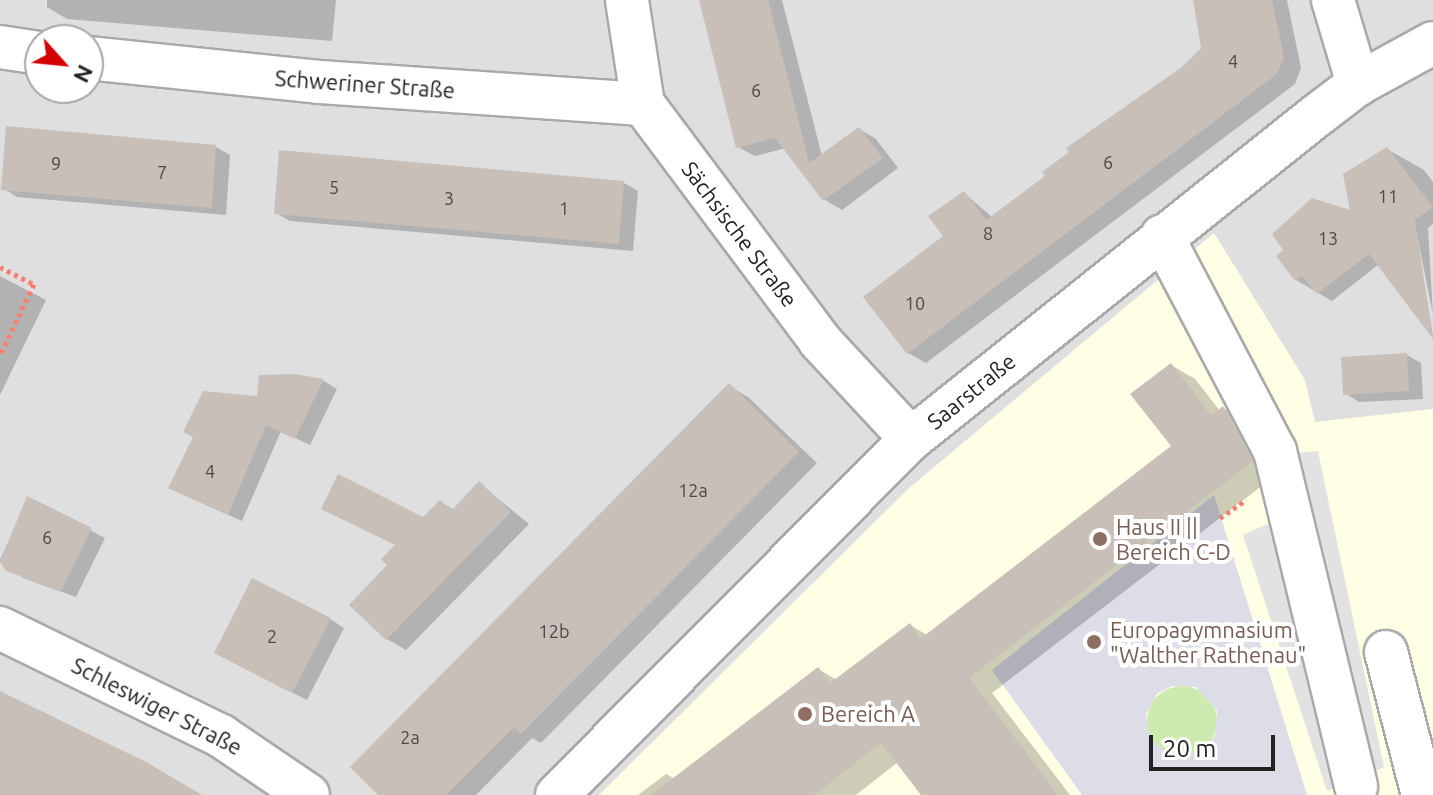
<!DOCTYPE html>
<html>
<head>
<meta charset="utf-8">
<style>
  body { margin:0 }
  #map { position:relative; width:1433px; height:795px; overflow:hidden; background:#f2efe9; font-family:Ubuntu,sans-serif }
  div>[style] { position:absolute }
  .residential>* { inset:0; background:#e0dfdf }
  .education>* { inset:0; background:#ffffe5 }
  .grass>* { inset:0; background:#cdebb0 }
  .round { border-radius:50% }
  .parking>* { inset:0; background:#e2e2e2 }
  .plaza>* { inset:0; background:#dddde8 }
  .shadow>* { inset:0; background:#0003 }
  .building>* { inset:0; background:#c7bfb8 }
  .path>* { height:5px; margin-top:-2.5px; transform-origin:0; background:repeating-linear-gradient(90deg,#fa8072 0 4px,transparent 0 8px) }
  .roads { filter:drop-shadow(2px 0 #a9a9a9) drop-shadow(-2px 0 #a9a9a9) drop-shadow(0 2px #a9a9a9) drop-shadow(0 -2px #a9a9a9) }
  .minor>* { height:42px; margin:-21px; padding:0 21px; transform-origin:21px; border-radius:21px; background:#fff }
  .dots>* { width:22px; height:22px; translate:-50% -50%; box-sizing:border-box; border:4px solid #fff; border-radius:50% }
  span { translate:-50% -50%; white-space:nowrap; text-align:center; line-height:1.15; -webkit-text-stroke:8px #fff; paint-order:stroke }
  .number-label { font-size:18px; color:#4b4948 }
  .number-label span { -webkit-text-stroke-width:0 }
  .street-label { font-size:22px; color:#222 }
  .education-label { font-size:22px; color:#785e54 }
  .left { translate:0 -50%; text-align:left }
  .north { position:absolute; left:24px; top:24px; width:80px; height:80px; box-sizing:border-box; background:#fff; border:2px solid #a7a7a7; border-radius:50%; rotate:117deg; font-size:22px; font-weight:700; line-height:32px; text-align:center; color:#222 }
  .north::after { content:''; display:block; margin:auto; width:28px; height:36px; background:#d40000; clip-path:polygon(50% 0,100% 100%,50% 72%,0 100%) }
  .scale { position:absolute; left:1149px; top:735px; width:126px; height:36px; box-sizing:border-box; border:4px solid #222; border-top:0; padding-left:10px; font-size:24px; line-height:28px; white-space:nowrap; color:#222; -webkit-text-stroke:6px #fff; paint-order:stroke }
</style>
</head>
<body>
<div id="map">
  <div class="residential">
    <div style="clip-path:polygon(evenodd,0 0,1433px 0,1433px 795px,0 795px,0 0,40px 40px,88px 40px,88px 88px,40px 88px,40px 40px)"></div>
  </div>
  <div class="education">
    <div style="clip-path:polygon(1214px 233px,1305px 380px,1315px 422px,1433px 409px,1433px 795px,599px 795px,909px 488px)"></div>
  </div>
  <div class="grass">
    <div class="round" style="left:1147px;top:686px;width:70px;height:70px"></div>
  </div>
  <div class="parking">
    <div style="clip-path:polygon(1318px 451px,1384px 767px,1327px 791px,1243px 535px,1283px 517px,1270px 455px)"></div>
  </div>
  <div class="plaza">
    <div style="clip-path:polygon(evenodd,1214px 495px,1307px 795px,1082px 795px,992px 670px,1214px 495px,1172px 686px,1196px 687px,1217px 711px,1215px 736px,1202px 751px,1172px 756px,1150px 739px,1146px 714px,1157px 694px,1172px 686px)"></div>
  </div>
  <div class="shadow">
    <div style="clip-path:polygon(47px 0,336px 0,332px 41px,67px 19px,47px 7px)"></div>
    <div style="clip-path:polygon(700px 0,782px 0,822px 156px,859px 129px,876px 139px,898px 168px,842px 210px,825px 200px,786px 148px,755px 156px,738px 147px)"></div>
    <div style="clip-path:polygon(1198px 0,1287px 0,1301px 68px,1295px 84px,926px 363px,908px 353px,964px 193px,992px 217px,1184px 69px,1204px 49px)"></div>
    <div style="clip-path:polygon(216px 147px,230px 155px,226px 215px,17px 197px,3px 188px)"></div>
    <div style="clip-path:polygon(1387px 149px,1424px 170px,1433px 182px,1433px 224px,1428px 228px,1433px 315px,1412px 210px,1433px 336px,1379px 264px,1332px 301px,1296px 280px,1353px 213px)"></div>
    <div style="clip-path:polygon(281px 153px,624px 183px,638px 191px,633px 251px,290px 221px,276px 213px)"></div>
    <div style="clip-path:polygon(0 276px,46px 300px,0 395px)"></div>
    <div style="clip-path:polygon(1407px 355px,1421px 363px,1423px 399px,1359px 402px,1345px 393px)"></div>
    <div style="clip-path:polygon(1171px 365px,1195px 379px,1220px 411px,1223px 408px,1248px 422px,1276px 475px,992px 693px,1070px 795px,923px 795px,898px 762px,856px 795px,638px 795px,666px 774px,675px 779px,818px 669px,837px 680px,910px 625px,927px 635px,1174px 446px)"></div>
    <div style="clip-path:polygon(261px 377px,324px 381px,337px 389px,310px 445px,281px 431px,242px 521px,184px 495px,259px 398px)"></div>
    <div style="clip-path:polygon(729px 386px,748px 397px,817px 463px,541px 743px,532px 738px,476px 795px,381px 795px)"></div>
    <div style="clip-path:polygon(480px 484px,529px 524px,406px 650px,387px 639px,390px 565px,440px 502px,455px 510px)"></div>
    <div style="clip-path:polygon(28px 498px,105px 538px,76px 597px,23px 578px,0 560px)"></div>
    <div style="clip-path:polygon(330px 619px,344px 628px,307px 700px,230px 661px)"></div>
  </div>
  <div class="building">
    <div style="clip-path:polygon(699px 0,768px 0,809px 163px,859px 127px,883px 158px,823px 201px,775px 138px,736px 148px)"></div>
    <div style="clip-path:polygon(1193px 0,1272px 0,1284px 57px,1277px 74px,907px 354px,863px 297px,943px 236px,928px 216px,964px 191px,986px 220px,1045px 176px,1042px 172px,1069px 152px,1066px 148px,1182px 67px,1201px 48px)"></div>
    <div style="clip-path:polygon(6px 126px,216px 145px,212px 208px,1px 190px)"></div>
    <div style="clip-path:polygon(1387px 147px,1433px 207px,1415px 220px,1433px 339px,1369px 254px,1317px 294px,1302px 276px,1295px 281px,1276px 256px,1283px 250px,1272px 234px,1312px 198px,1350px 210px,1343px 174px)"></div>
    <div style="clip-path:polygon(279px 150px,624px 181px,619px 244px,274px 214px)"></div>
    <div style="clip-path:polygon(1407px 353px,1409px 391px,1343px 395px,1341px 357px)"></div>
    <div style="clip-path:polygon(1171px 363px,1211px 416px,1223px 406px,1253px 461px,969px 678px,1058px 795px,921px 795px,881px 743px,814px 795px,651px 795px,818px 667px,830px 683px,910px 623px,920px 639px,1171px 446px,1130px 394px)"></div>
    <div style="clip-path:polygon(294px 374px,324px 379px,295px 439px,266px 425px,228px 515px,168px 488px,193px 437px,183px 432px,203px 391px,257px 396px,259px 375px)"></div>
    <div style="clip-path:polygon(729px 383px,799px 452px,521px 734px,514px 727px,446px 795px,378px 795px,350px 767px)"></div>
    <div style="clip-path:polygon(338px 474px,423px 517px,440px 500px,452px 510px,479px 481px,511px 512px,386px 640px,349px 605px,387px 565px,381px 559px,395px 545px,321px 509px)"></div>
    <div style="clip-path:polygon(27px 496px,92px 528px,61px 591px,6px 571px,0 562px)"></div>
    <div style="clip-path:polygon(252px 578px,331px 618px,292px 693px,214px 653px)"></div>
    <div style="clip-path:polygon(0 691px,148px 763px,202px 795px,0 795px)"></div>
  </div>
  <div class="path">
    <div style="left:0;top:267px;width:38px;rotate:27deg"></div>
    <div style="left:34px;top:284px;width:79px;rotate:115.6deg"></div>
    <div style="left:1220px;top:518px;width:32px;rotate:-35deg"></div>
  </div>
  <div class="roads">
    <div class="minor">
      <div style="left:627px;top:0;width:105px;rotate:81.3deg"></div>
      <div style="left:643px;top:104px;width:296px;rotate:53.2deg"></div>
      <div style="left:820px;top:341px;width:134px;rotate:47.1deg"></div>
      <div style="left:1333px;top:0;width:88px;rotate:73.4deg"></div>
      <div style="left:0;top:47px;width:40px;rotate:8.5deg"></div>
      <div style="left:88px;top:58px;width:232px;rotate:5.9deg"></div>
      <div style="left:319px;top:82px;width:325px;rotate:3.9deg"></div>
      <div style="left:1162px;top:236px;width:243px;rotate:62.3deg"></div>
      <div style="left:1275px;top:451px;width:345px;rotate:76.4deg"></div>
      <div style="left:0;top:628px;width:246px;rotate:26deg"></div>
      <div style="left:221px;top:736px;width:105px;rotate:34.1deg"></div>
      <div style="left:1386px;top:652px;width:148px;rotate:75.5deg"></div>
      <div style="left:557px;top:795px;width:502px;rotate:-45.16deg"></div>
      <div style="left:911px;top:439px;width:518px;rotate:-38.57deg"></div>
      <div style="left:1316px;top:116px;width:53px;rotate:-37.3deg"></div>
      <div style="left:1358px;top:84px;width:85px;rotate:-28.7deg"></div>
    </div>
  </div>
  <div class="dots">
    <div style="left:1100px;top:539px;background:#8d6e63"></div>
    <div style="left:1094px;top:642px;background:#8d6e63"></div>
    <div style="left:805px;top:714px;background:#8d6e63"></div>
  </div>
  <div class="number-label">
    <span style="left:1233px;top:61px">4</span>
    <span style="left:756px;top:90px">6</span>
    <span style="left:1108px;top:162px">6</span>
    <span style="left:56px;top:163px">9</span>
    <span style="left:162px;top:172px">7</span>
    <span style="left:334px;top:187px">5</span>
    <span style="left:1388px;top:196px">11</span>
    <span style="left:449px;top:198px">3</span>
    <span style="left:564px;top:208px">1</span>
    <span style="left:988px;top:233px">8</span>
    <span style="left:1328px;top:238px">13</span>
    <span style="left:915px;top:303px">10</span>
    <span style="left:210px;top:471px">4</span>
    <span style="left:693px;top:490px">12a</span>
    <span style="left:47px;top:537px">6</span>
    <span style="left:554px;top:631px">12b</span>
    <span style="left:272px;top:636px">2</span>
    <span style="left:410px;top:737px">2a</span>
  </div>
  <div class="street-label">
    <span style="left:365px;top:84px;rotate:4deg">Schweriner Straße</span>
    <span style="left:740px;top:234px;rotate:53deg">Sächsische Straße</span>
    <span style="left:971px;top:391px;rotate:-39deg">Saarstraße</span>
    <span style="left:157px;top:706px;rotate:27deg">Schleswiger Straße</span>
  </div>
  <div class="education-label">
    <span class="left" style="left:1116px;top:539px">Haus II ||<br>Bereich C-D</span>
    <span class="left" style="left:1110px;top:642px">Europagymnasium<br>"Walther Rathenau"</span>
    <span class="left" style="left:821px;top:714px">Bereich A</span>
  </div>
  <div class="north">N</div>
  <div class="scale">20 m</div>
</div>
</body>
</html>
